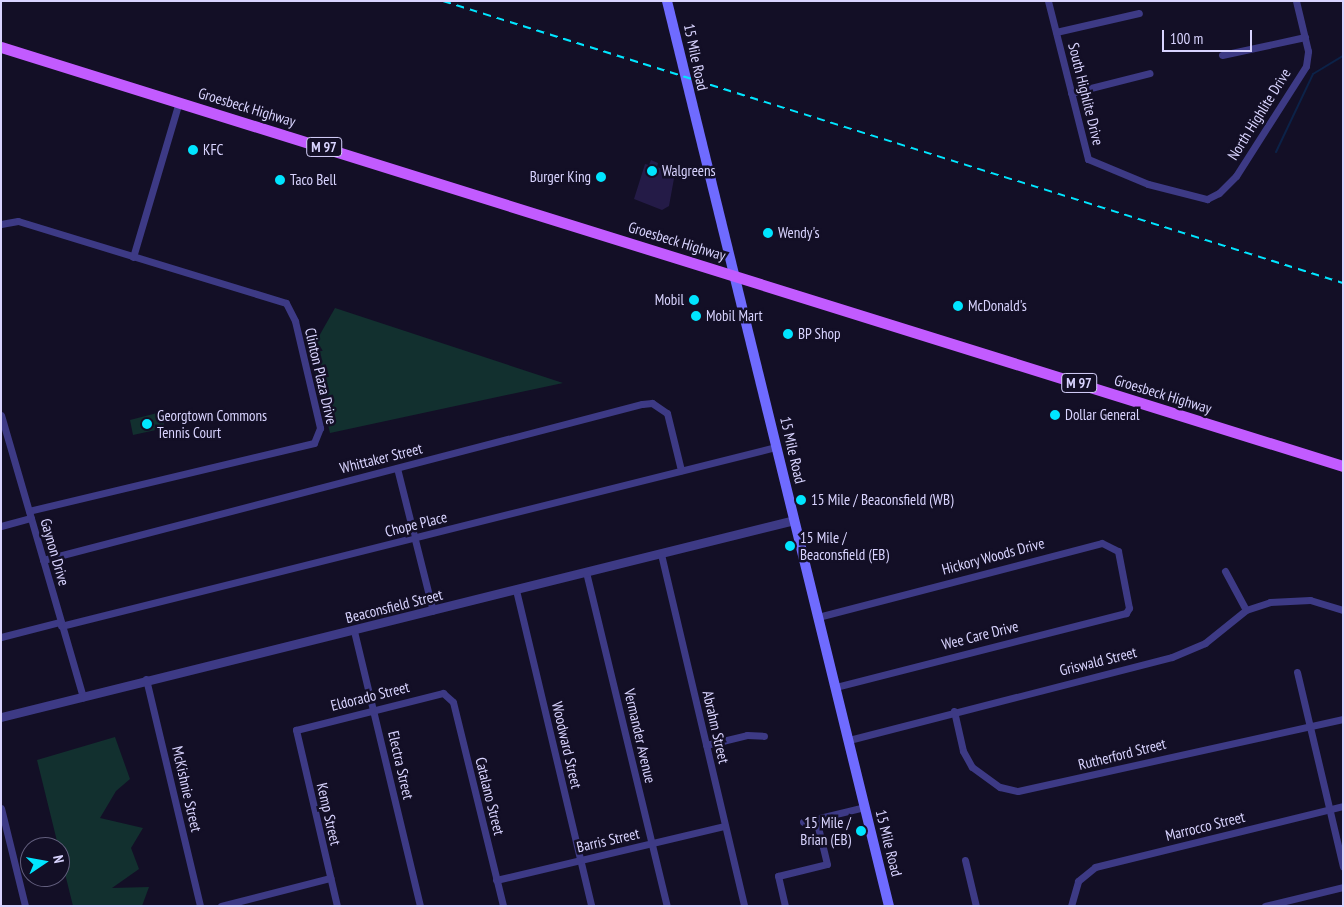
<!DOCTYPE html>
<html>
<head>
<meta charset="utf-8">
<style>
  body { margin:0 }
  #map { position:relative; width:1344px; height:907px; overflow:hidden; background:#130f26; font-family:"PT Sans Narrow",sans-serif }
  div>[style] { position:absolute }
  .green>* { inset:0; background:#12302f }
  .stream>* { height:2px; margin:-1px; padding:0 1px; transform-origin:1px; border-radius:1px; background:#0c2248 }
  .building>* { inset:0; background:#241b47 }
  .minor>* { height:7px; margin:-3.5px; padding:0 3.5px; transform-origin:3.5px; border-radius:3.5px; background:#3d3a85 }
  .tertiary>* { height:9px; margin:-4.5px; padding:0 4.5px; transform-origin:4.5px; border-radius:4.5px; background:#3d3a85 }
  .secondary>* { height:10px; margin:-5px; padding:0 5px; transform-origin:5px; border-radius:5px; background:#6f6bff }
  .primary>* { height:11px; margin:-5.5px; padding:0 5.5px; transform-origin:5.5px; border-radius:5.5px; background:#c25bff }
  .rail>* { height:2px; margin-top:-1px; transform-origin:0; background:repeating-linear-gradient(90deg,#00e5ff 0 8px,transparent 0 14px) }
  .dots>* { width:14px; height:14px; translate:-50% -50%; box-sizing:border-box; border:2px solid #130f26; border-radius:50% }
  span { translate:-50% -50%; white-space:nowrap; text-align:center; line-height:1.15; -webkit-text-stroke:5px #130f26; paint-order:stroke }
  .shield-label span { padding:1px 4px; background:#130f26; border:1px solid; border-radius:4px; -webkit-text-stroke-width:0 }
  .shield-label { font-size:14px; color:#d9d4ff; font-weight:700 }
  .street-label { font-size:15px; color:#d9d4ff }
  .poi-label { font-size:15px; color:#d9d4ff }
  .left { translate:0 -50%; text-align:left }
  .right { translate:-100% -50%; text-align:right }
  .frame { position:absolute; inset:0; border:2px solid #d9d4ff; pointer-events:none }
  .north { position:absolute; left:20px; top:837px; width:50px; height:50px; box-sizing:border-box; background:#130f26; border:1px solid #625e7d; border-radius:50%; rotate:78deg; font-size:14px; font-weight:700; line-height:20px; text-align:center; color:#d9d4ff }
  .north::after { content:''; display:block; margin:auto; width:18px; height:22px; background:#00e5ff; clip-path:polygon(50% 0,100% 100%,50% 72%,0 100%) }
  .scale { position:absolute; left:1162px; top:30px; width:90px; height:22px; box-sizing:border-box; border:2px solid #d9d4ff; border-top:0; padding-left:6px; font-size:15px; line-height:18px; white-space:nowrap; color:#d9d4ff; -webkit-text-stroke:4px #130f26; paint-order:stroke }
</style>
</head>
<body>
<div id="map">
  <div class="green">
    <div style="clip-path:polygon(335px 308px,563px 383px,330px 433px,310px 352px)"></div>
    <div style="clip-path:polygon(161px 412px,165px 428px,133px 435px,130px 420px)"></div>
    <div style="clip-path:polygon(115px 737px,130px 779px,116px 791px,100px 818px,143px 828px,131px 848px,139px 869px,112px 888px,149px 887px,142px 906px,73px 906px,37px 760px)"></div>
  </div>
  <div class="stream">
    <div style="left:1276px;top:152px;width:86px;rotate:-64.6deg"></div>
    <div style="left:1313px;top:74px;width:35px;rotate:-31deg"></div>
  </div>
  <div class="building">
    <div style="clip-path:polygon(651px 160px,658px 163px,657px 167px,675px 173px,669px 206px,662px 210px,634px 199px,645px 164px,649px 165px)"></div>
  </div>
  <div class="minor">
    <div style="left:1048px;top:1px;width:163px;rotate:75.8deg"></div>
    <div style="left:1088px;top:159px;width:65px;rotate:22.6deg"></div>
    <div style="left:1148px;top:184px;width:61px;rotate:14.3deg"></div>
    <div style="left:1207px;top:199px;width:13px;rotate:-27deg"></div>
    <div style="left:1219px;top:193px;width:24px;rotate:-45deg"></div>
    <div style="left:1236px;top:176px;width:130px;rotate:-57.5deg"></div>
    <div style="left:1306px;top:66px;width:15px;rotate:-82deg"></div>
    <div style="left:1308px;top:51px;width:51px;rotate:-103.5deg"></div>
    <div style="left:1056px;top:32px;width:85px;rotate:-12.9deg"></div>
    <div style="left:1222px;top:55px;width:85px;rotate:-12.2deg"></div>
    <div style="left:1071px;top:93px;width:81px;rotate:-14.2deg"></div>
    <div style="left:1px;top:224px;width:17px;rotate:-10deg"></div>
    <div style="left:18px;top:221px;width:280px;rotate:17deg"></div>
    <div style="left:286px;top:303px;width:20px;rotate:63deg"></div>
    <div style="left:295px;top:321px;width:110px;rotate:76.8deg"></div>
    <div style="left:320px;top:428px;width:16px;rotate:112deg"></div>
    <div style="left:314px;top:443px;width:293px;rotate:166.6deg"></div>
    <div style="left:133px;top:257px;width:162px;rotate:-73.5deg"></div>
    <div style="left:1px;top:415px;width:294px;rotate:73.8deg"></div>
    <div style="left:397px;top:468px;width:147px;rotate:75.9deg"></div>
    <div style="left:1px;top:526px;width:31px;rotate:-15deg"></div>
    <div style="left:661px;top:554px;width:362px;rotate:76.7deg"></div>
    <div style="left:43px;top:560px;width:619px;rotate:-14.6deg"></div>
    <div style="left:642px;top:404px;width:10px;rotate:-6deg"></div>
    <div style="left:652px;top:403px;width:18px;rotate:34deg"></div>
    <div style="left:667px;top:413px;width:59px;rotate:76.2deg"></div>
    <div style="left:1225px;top:571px;width:44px;rotate:61.7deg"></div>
    <div style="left:586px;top:572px;width:344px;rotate:76.4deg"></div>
    <div style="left:516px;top:590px;width:325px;rotate:76.6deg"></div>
    <div style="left:818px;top:617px;width:293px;rotate:-14.6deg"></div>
    <div style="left:1102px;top:543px;width:18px;rotate:27deg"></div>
    <div style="left:1118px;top:551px;width:58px;rotate:79.1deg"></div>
    <div style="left:1129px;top:608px;width:6px;rotate:121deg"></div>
    <div style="left:1126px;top:613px;width:300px;rotate:165.7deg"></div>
    <div style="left:61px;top:626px;width:737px;rotate:-14.06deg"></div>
    <div style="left:354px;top:631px;width:283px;rotate:76.5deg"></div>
    <div style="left:1px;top:637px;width:61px;rotate:-14.3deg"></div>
    <div style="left:1297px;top:672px;width:200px;rotate:76.7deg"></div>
    <div style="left:146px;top:679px;width:233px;rotate:76.6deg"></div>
    <div style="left:954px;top:711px;width:41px;rotate:77.3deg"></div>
    <div style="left:963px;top:751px;width:18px;rotate:61deg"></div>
    <div style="left:972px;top:767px;width:34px;rotate:36deg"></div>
    <div style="left:1000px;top:787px;width:18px;rotate:13deg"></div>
    <div style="left:1018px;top:791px;width:333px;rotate:-12.5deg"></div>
    <div style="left:849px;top:740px;width:333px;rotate:-14.4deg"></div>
    <div style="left:1172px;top:657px;width:36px;rotate:-23deg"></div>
    <div style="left:1205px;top:643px;width:53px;rotate:-38.8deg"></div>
    <div style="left:1246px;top:610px;width:25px;rotate:-18deg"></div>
    <div style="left:1270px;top:602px;width:40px;rotate:-2.9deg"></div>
    <div style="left:1310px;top:600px;width:34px;rotate:17deg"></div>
    <div style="left:706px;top:745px;width:42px;rotate:-13.7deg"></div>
    <div style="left:747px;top:735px;width:17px;rotate:3deg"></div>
    <div style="left:1px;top:808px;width:101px;rotate:76.2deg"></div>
    <div style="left:803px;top:822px;width:64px;rotate:-13.6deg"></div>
    <div style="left:965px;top:860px;width:47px;rotate:76.6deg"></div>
    <div style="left:496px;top:880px;width:235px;rotate:-13.3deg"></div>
    <div style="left:221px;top:906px;width:113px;rotate:-14.4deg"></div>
    <div style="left:337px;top:906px;width:181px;rotate:-103.1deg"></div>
    <div style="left:296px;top:730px;width:152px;rotate:-14.1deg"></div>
    <div style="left:443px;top:693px;width:13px;rotate:42deg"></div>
    <div style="left:453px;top:702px;width:210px;rotate:76.2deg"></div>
    <div style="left:785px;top:906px;width:31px;rotate:-103deg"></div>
    <div style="left:778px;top:876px;width:50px;rotate:-13.8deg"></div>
    <div style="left:827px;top:864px;width:46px;rotate:-103.7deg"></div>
    <div style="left:1071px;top:906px;width:26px;rotate:-74deg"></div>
    <div style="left:1078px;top:881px;width:22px;rotate:-39deg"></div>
    <div style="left:1095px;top:867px;width:255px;rotate:-13.8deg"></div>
    <div style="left:1265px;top:906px;width:80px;rotate:-13.7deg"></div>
  </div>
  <div class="tertiary">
    <div style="left:1px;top:717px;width:817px;rotate:-13.95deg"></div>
  </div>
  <div class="secondary">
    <div style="left:667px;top:1px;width:932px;rotate:76.22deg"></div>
  </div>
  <div class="primary">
    <div style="left:1px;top:47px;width:1406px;rotate:17.34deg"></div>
  </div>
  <div class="rail">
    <div style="left:443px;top:1px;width:943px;rotate:17.4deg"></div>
  </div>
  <div class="dots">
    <div style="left:193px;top:150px;background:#00e5ff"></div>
    <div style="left:652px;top:171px;background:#00e5ff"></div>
    <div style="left:601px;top:177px;background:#00e5ff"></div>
    <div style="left:280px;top:180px;background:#00e5ff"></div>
    <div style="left:768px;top:233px;background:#00e5ff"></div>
    <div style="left:694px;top:300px;background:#00e5ff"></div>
    <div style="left:958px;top:306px;background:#00e5ff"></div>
    <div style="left:696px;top:316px;background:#00e5ff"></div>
    <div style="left:788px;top:334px;background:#00e5ff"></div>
    <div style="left:1055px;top:415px;background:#00e5ff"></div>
    <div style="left:147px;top:424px;background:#00e5ff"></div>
    <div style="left:801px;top:500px;background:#00e5ff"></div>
    <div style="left:790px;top:546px;background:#00e5ff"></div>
    <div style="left:861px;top:831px;background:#00e5ff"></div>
  </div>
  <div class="shield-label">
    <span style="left:324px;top:147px">M 97</span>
    <span style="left:1079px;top:383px">M 97</span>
  </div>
  <div class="street-label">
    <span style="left:696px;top:57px;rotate:78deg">15 Mile Road</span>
    <span style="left:1086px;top:94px;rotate:76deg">South Highlite Drive</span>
    <span style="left:247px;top:107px;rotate:17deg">Groesbeck Highway</span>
    <span style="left:1259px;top:114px;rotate:-58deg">North Highlite Drive</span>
    <span style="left:677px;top:241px;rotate:17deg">Groesbeck Highway</span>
    <span style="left:321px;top:376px;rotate:77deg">Clinton Plaza Drive</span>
    <span style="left:1163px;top:394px;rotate:17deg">Groesbeck Highway</span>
    <span style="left:793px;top:450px;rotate:77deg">15 Mile Road</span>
    <span style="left:381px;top:458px;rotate:-14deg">Whittaker Street</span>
    <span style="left:416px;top:524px;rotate:-14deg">Chope Place</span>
    <span style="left:55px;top:552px;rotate:74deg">Gaynon Drive</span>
    <span style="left:993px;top:556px;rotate:-15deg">Hickory Woods Drive</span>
    <span style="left:394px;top:606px;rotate:-14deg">Beaconsfield Street</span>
    <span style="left:980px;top:635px;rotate:-14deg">Wee Care Drive</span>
    <span style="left:1098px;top:661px;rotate:-14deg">Griswald Street</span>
    <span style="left:370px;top:696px;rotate:-14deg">Eldorado Street</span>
    <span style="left:716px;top:727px;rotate:77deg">Abrahm Street</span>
    <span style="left:640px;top:736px;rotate:77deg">Vermander Avenue</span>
    <span style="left:567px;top:745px;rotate:77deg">Woodward Street</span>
    <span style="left:1122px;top:754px;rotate:-14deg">Rutherford Street</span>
    <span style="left:401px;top:765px;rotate:77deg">Electra Street</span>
    <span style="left:187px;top:789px;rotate:77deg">McKishnie Street</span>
    <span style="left:490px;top:796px;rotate:76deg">Catalano Street</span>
    <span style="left:329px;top:814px;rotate:77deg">Kemp Street</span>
    <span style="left:1205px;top:826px;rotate:-14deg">Marrocco Street</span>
    <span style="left:608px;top:840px;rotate:-13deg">Barris Street</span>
    <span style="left:889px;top:843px;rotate:76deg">15 Mile Road</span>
  </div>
  <div class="poi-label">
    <span class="left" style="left:203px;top:150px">KFC</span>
    <span class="left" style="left:662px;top:171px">Walgreens</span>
    <span class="right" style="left:591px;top:177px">Burger King</span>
    <span class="left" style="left:290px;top:180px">Taco Bell</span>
    <span class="left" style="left:778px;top:233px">Wendy's</span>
    <span class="right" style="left:684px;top:300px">Mobil</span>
    <span class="left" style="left:968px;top:306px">McDonald's</span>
    <span class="left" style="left:706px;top:316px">Mobil Mart</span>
    <span class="left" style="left:798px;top:334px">BP Shop</span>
    <span class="left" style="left:157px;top:424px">Georgtown Commons<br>Tennis Court</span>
    <span class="left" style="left:1065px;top:415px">Dollar General</span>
    <span class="left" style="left:811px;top:500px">15 Mile / Beaconsfield (WB)</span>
    <span class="left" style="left:800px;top:546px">15 Mile /<br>Beaconsfield (EB)</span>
    <span class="right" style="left:851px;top:831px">15 Mile /<br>Brian (EB)</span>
  </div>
  <div class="frame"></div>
  <div class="north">N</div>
  <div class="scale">100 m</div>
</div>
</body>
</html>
